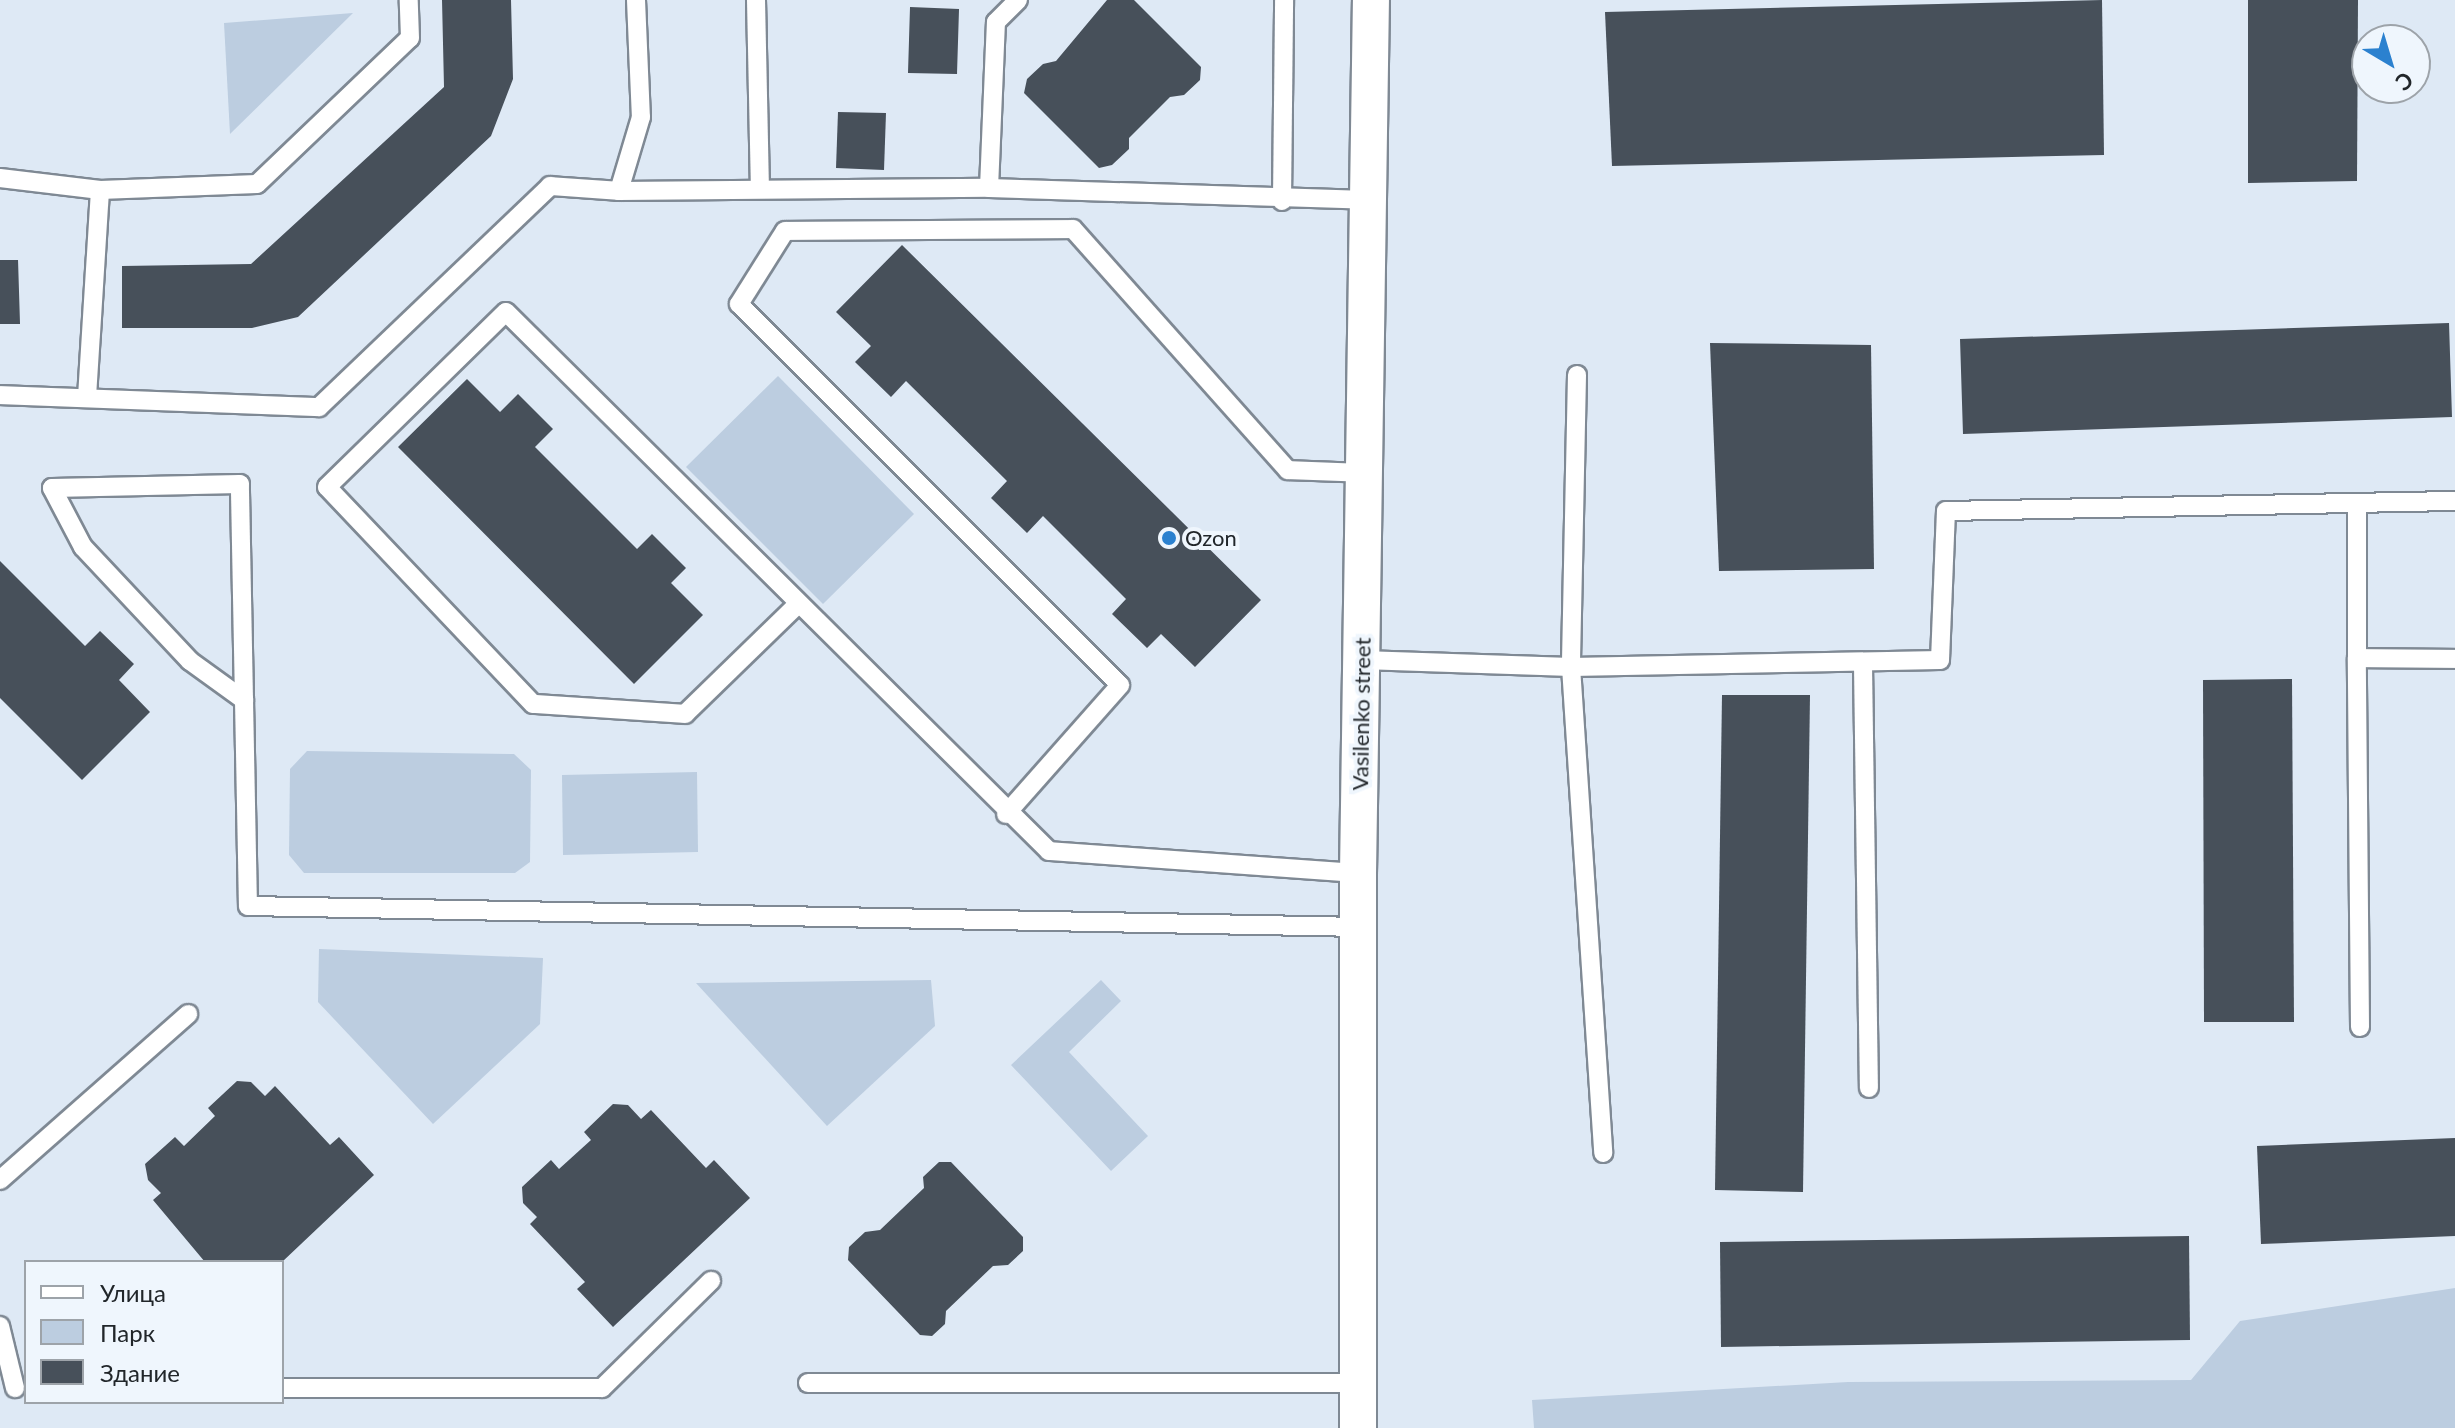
<!DOCTYPE html>
<html>
<head>
<meta charset="utf-8">
<style>
  body { margin:0 }
  #map { position:relative; width:2455px; height:1428px; overflow:hidden; background:#dee9f5; font-family:Lato,sans-serif }
  div>[style] { position:absolute }
  .green>* { inset:0; background:#bccde0 }
  .building>* { inset:0; background:#47505a }
  .roads { filter:drop-shadow(2px 0 #7f8994) drop-shadow(-2px 0 #7f8994) drop-shadow(0 2px #7f8994) drop-shadow(0 -2px #7f8994) }
  .lane>* { height:18px; margin:-9px; padding:0 9px; transform-origin:9px; border-radius:9px; background:#fff }
  .street>* { height:36px; margin:-18px; padding:0 18px; transform-origin:18px; border-radius:18px; background:#fff }
  .dots>* { width:22px; height:22px; translate:-50% -50%; box-sizing:border-box; border:4px solid #eff6fd; border-radius:50% }
  span { translate:-50% -50%; white-space:nowrap; text-align:center; line-height:1.15; -webkit-text-stroke:8px #eff6fd; paint-order:stroke }
  .poi-label { font-size:22px; color:#21262a }
  .left { translate:0 -50%; text-align:left }
  .street-label { font-size:22px; color:#21262a }
  .legend { position:absolute; left:24px; top:1260px; width:260px; height:144px; box-sizing:border-box; background:#eff6fd; border:2px solid #9da3a9; margin:0; padding:10px 14px; list-style:none; font-size:24px; color:#21262a }
  .legend li { display:flex; align-items:center; gap:16px; height:40px }
  .legend b { width:40px; border:2px solid #9da3a9 }
  .north { position:absolute; left:2351px; top:24px; width:80px; height:80px; box-sizing:border-box; background:#eff6fd; border:2px solid #9da3a9; border-radius:50%; rotate:142deg; font-size:22px; font-weight:700; line-height:32px; text-align:center; color:#21262a }
  .north::after { content:''; display:block; margin:auto; width:28px; height:36px; background:#2b81cf; clip-path:polygon(50% 0,100% 100%,50% 72%,0 100%) }
</style>
</head>
<body>
<div id="map">
  <div class="green">
    <div style="clip-path:polygon(353px 13px,230px 134px,224px 23px)"></div>
    <div style="clip-path:polygon(778px 376px,914px 514px,823px 604px,686px 467px)"></div>
    <div style="clip-path:polygon(307px 751px,514px 754px,531px 770px,530px 862px,515px 873px,304px 873px,289px 855px,290px 769px)"></div>
    <div style="clip-path:polygon(697px 772px,698px 852px,563px 855px,562px 775px)"></div>
    <div style="clip-path:polygon(319px 949px,543px 958px,540px 1024px,433px 1124px,318px 1002px)"></div>
    <div style="clip-path:polygon(931px 980px,935px 1026px,827px 1126px,696px 983px)"></div>
    <div style="clip-path:polygon(1101px 980px,1121px 1001px,1069px 1052px,1148px 1136px,1111px 1171px,1011px 1065px)"></div>
    <div style="clip-path:polygon(2455px 1288px,2455px 1428px,1534px 1428px,1532px 1400px,1848px 1382px,2191px 1380px,2240px 1321px)"></div>
  </div>
  <div class="building">
    <div style="clip-path:polygon(442px 0,511px 0,513px 79px,491px 136px,298px 317px,252px 328px,122px 328px,122px 266px,251px 264px,444px 87px)"></div>
    <div style="clip-path:polygon(1107px 0,1134px 0,1201px 67px,1200px 80px,1184px 95px,1170px 97px,1129px 138px,1129px 149px,1112px 165px,1099px 168px,1024px 93px,1027px 79px,1043px 64px,1056px 61px)"></div>
    <div style="clip-path:polygon(2102px 0,2104px 155px,1612px 166px,1605px 12px)"></div>
    <div style="clip-path:polygon(2248px 0,2358px 0,2357px 181px,2248px 183px)"></div>
    <div style="clip-path:polygon(910px 7px,959px 9px,957px 74px,908px 73px)"></div>
    <div style="clip-path:polygon(838px 112px,886px 113px,884px 170px,836px 168px)"></div>
    <div style="clip-path:polygon(902px 245px,1261px 600px,1195px 667px,1161px 634px,1147px 648px,1112px 614px,1126px 599px,1043px 516px,1027px 533px,991px 498px,1007px 481px,906px 381px,891px 397px,855px 362px,871px 346px,836px 312px)"></div>
    <div style="clip-path:polygon(0 260px,18px 260px,20px 324px,0 324px)"></div>
    <div style="clip-path:polygon(2449px 323px,2452px 417px,1963px 434px,1960px 339px)"></div>
    <div style="clip-path:polygon(1710px 343px,1871px 345px,1874px 569px,1719px 571px)"></div>
    <div style="clip-path:polygon(467px 379px,500px 412px,518px 394px,553px 429px,535px 447px,637px 549px,652px 534px,686px 568px,671px 583px,703px 615px,634px 684px,398px 447px)"></div>
    <div style="clip-path:polygon(0 561px,85px 646px,100px 631px,134px 664px,119px 680px,150px 712px,82px 780px,0 698px)"></div>
    <div style="clip-path:polygon(2292px 679px,2294px 1022px,2204px 1022px,2203px 680px)"></div>
    <div style="clip-path:polygon(1722px 695px,1810px 695px,1803px 1192px,1715px 1190px)"></div>
    <div style="clip-path:polygon(237px 1081px,251px 1082px,265px 1096px,275px 1086px,330px 1145px,339px 1137px,374px 1175px,282px 1262px,205px 1262px,153px 1200px,161px 1193px,148px 1180px,145px 1164px,175px 1137px,184px 1146px,215px 1116px,208px 1108px)"></div>
    <div style="clip-path:polygon(613px 1104px,628px 1105px,641px 1119px,651px 1110px,706px 1168px,714px 1160px,750px 1198px,613px 1327px,577px 1289px,585px 1282px,530px 1224px,537px 1217px,523px 1203px,522px 1187px,551px 1160px,559px 1169px,591px 1140px,584px 1132px)"></div>
    <div style="clip-path:polygon(2455px 1138px,2455px 1236px,2261px 1244px,2257px 1146px)"></div>
    <div style="clip-path:polygon(939px 1162px,951px 1162px,1023px 1237px,1023px 1251px,1008px 1265px,993px 1266px,946px 1311px,945px 1324px,932px 1336px,920px 1335px,848px 1260px,849px 1247px,865px 1232px,880px 1230px,924px 1188px,923px 1177px)"></div>
    <div style="clip-path:polygon(2189px 1236px,2190px 1340px,1721px 1347px,1720px 1242px)"></div>
  </div>
  <div class="roads">
    <div class="lane">
      <div style="left:636px;top:0;width:117px;rotate:87.6deg"></div>
      <div style="left:641px;top:117px;width:77px;rotate:106.6deg"></div>
      <div style="left:619px;top:191px;width:370px;rotate:-0.5deg"></div>
      <div style="left:989px;top:188px;width:378px;rotate:1.8deg"></div>
      <div style="left:756px;top:0;width:187px;rotate:88.8deg"></div>
      <div style="left:0;top:178px;width:101px;rotate:6.8deg"></div>
      <div style="left:100px;top:190px;width:157px;rotate:-2.2deg"></div>
      <div style="left:257px;top:184px;width:211px;rotate:-43.7deg"></div>
      <div style="left:410px;top:38px;width:38px;rotate:-92deg"></div>
      <div style="left:989px;top:188px;width:166px;rotate:-87.6deg"></div>
      <div style="left:996px;top:22px;width:31px;rotate:-45deg"></div>
      <div style="left:1282px;top:201px;width:201px;rotate:-89.4deg"></div>
      <div style="left:1577px;top:375px;width:292px;rotate:91.2deg"></div>
      <div style="left:1571px;top:667px;width:487px;rotate:86.2deg"></div>
      <div style="left:0;top:395px;width:319px;rotate:2.2deg"></div>
      <div style="left:319px;top:407px;width:320px;rotate:-43.7deg"></div>
      <div style="left:550px;top:186px;width:69px;rotate:4.1deg"></div>
      <div style="left:87px;top:397px;width:207px;rotate:-86.4deg"></div>
      <div style="left:2357px;top:503px;width:155px;rotate:90deg"></div>
      <div style="left:797px;top:605px;width:156px;rotate:135.8deg"></div>
      <div style="left:685px;top:714px;width:152px;rotate:-176.2deg"></div>
      <div style="left:533px;top:704px;width:299px;rotate:-133.5deg"></div>
      <div style="left:327px;top:487px;width:250px;rotate:-44.4deg"></div>
      <div style="left:506px;top:312px;width:765px;rotate:44.79deg"></div>
      <div style="left:1049px;top:851px;width:310px;rotate:4.1deg"></div>
      <div style="left:1362px;top:660px;width:209px;rotate:1.9deg"></div>
      <div style="left:1571px;top:667px;width:369px;rotate:-1.1deg"></div>
      <div style="left:1940px;top:660px;width:149px;rotate:-87.7deg"></div>
      <div style="left:1946px;top:511px;width:509px;rotate:-1.13deg"></div>
      <div style="left:1863px;top:665px;width:423px;rotate:89.2deg"></div>
      <div style="left:244px;top:700px;width:216px;rotate:-91.1deg"></div>
      <div style="left:240px;top:484px;width:188px;rotate:178.8deg"></div>
      <div style="left:52px;top:488px;width:67px;rotate:62.3deg"></div>
      <div style="left:83px;top:547px;width:156px;rotate:46.8deg"></div>
      <div style="left:190px;top:661px;width:67px;rotate:35.8deg"></div>
      <div style="left:244px;top:700px;width:206px;rotate:88.9deg"></div>
      <div style="left:248px;top:906px;width:1109px;rotate:1.08deg"></div>
      <div style="left:1006px;top:814px;width:172px;rotate:-48.5deg"></div>
      <div style="left:1120px;top:685px;width:539px;rotate:-135deg"></div>
      <div style="left:739px;top:304px;width:86px;rotate:-57.8deg"></div>
      <div style="left:785px;top:231px;width:288px;rotate:-0.4deg"></div>
      <div style="left:1073px;top:229px;width:323px;rotate:48.3deg"></div>
      <div style="left:1288px;top:470px;width:79px;rotate:2.2deg"></div>
      <div style="left:2360px;top:1027px;width:369px;rotate:-90.5deg"></div>
      <div style="left:2357px;top:658px;width:98px;rotate:0.6deg"></div>
      <div style="left:0;top:1180px;width:251px;rotate:-41.4deg"></div>
      <div style="left:0;top:1326px;width:64px;rotate:76.4deg"></div>
      <div style="left:808px;top:1383px;width:549px"></div>
      <div style="left:282px;top:1388px;width:320px"></div>
      <div style="left:602px;top:1388px;width:153px;rotate:-44.5deg"></div>
    </div>
    <div class="street">
      <div style="left:1358px;top:1428px;width:555px;rotate:-90deg"></div>
      <div style="left:1358px;top:873px;width:873px;rotate:-89.15deg"></div>
    </div>
  </div>
  <div class="dots">
    <div style="left:1169px;top:538px;background:#2b81cf"></div>
  </div>
  <div class="poi-label">
    <span class="left" style="left:1185px;top:538px">Ozon</span>
  </div>
  <div class="street-label">
    <span style="left:1361px;top:714px;rotate:-89deg">Vasilenko street</span>
  </div>
  <ul class="legend">
  <li><b style="height:10px;background:#fff"></b>Улица</li>
  <li><b style="height:22px;background:#bccde0"></b>Парк</li>
  <li><b style="height:22px;background:#47505a"></b>Здание</li>
  </ul>
  <div class="north">С</div>
</div>
</body>
</html>
